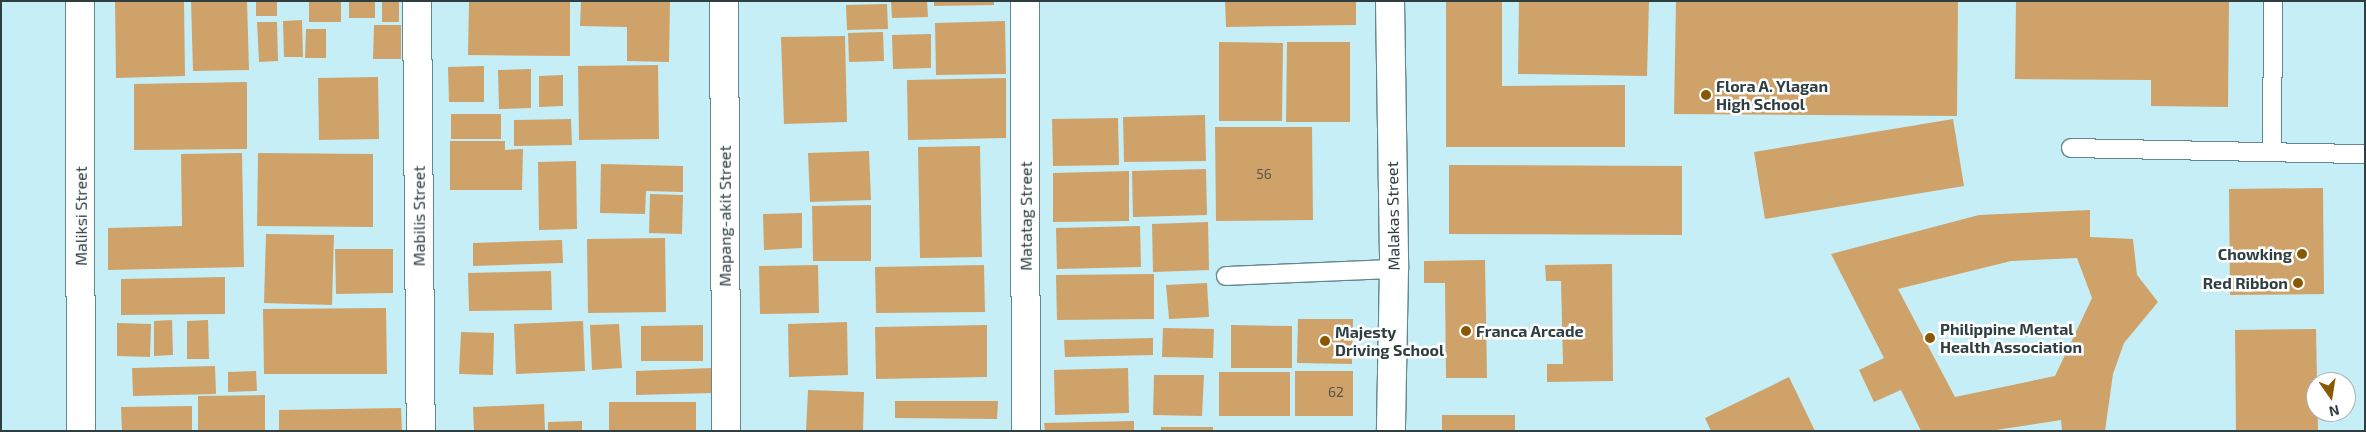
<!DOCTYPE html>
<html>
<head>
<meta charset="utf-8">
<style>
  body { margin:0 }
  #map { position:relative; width:2366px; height:432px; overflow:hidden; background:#c6eef6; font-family:"Exo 2",sans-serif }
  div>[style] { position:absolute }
  .building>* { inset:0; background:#cfa26a }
  .roads { filter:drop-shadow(1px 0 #62888e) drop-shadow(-1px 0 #62888e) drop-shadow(0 1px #62888e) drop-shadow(0 -1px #62888e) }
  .lane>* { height:18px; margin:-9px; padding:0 9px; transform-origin:9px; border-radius:9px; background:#fff }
  .street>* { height:28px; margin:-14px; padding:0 14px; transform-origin:14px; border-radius:14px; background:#fff }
  .secondary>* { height:28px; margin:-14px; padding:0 14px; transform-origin:14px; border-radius:14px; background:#fff }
  .dots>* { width:14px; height:14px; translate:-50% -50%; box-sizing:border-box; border:2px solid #fff; border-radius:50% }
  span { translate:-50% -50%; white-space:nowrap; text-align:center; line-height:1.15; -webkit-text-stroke:5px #fff; paint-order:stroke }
  .number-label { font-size:14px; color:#56574b }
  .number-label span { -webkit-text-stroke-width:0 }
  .poi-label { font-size:16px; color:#2e3e41; font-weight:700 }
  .left { translate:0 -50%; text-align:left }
  .right { translate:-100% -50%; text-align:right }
  .street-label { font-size:16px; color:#2e3e41 }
  .frame { position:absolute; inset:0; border:2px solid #2e3e41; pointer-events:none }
  .north { position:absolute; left:2306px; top:372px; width:50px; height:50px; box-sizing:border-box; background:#fff; border:1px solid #abb2b3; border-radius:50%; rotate:167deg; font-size:14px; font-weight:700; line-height:20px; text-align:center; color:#2e3e41 }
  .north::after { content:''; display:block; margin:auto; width:18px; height:22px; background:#895800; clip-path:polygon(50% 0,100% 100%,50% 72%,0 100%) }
</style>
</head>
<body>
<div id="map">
  <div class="building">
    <div style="clip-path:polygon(115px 1px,184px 1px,185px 76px,116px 78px)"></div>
    <div style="clip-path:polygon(191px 1px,247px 1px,249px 70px,193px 71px)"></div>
    <div style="clip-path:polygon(256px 1px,277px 1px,277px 16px,256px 16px)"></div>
    <div style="clip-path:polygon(309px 1px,341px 1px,341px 22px,309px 22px)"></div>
    <div style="clip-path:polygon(349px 1px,375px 1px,375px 18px,349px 18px)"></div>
    <div style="clip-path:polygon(382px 1px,399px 1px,399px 22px,382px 22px)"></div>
    <div style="clip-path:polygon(469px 1px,570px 1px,570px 56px,468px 55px)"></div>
    <div style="clip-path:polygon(581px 1px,670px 1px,669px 62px,627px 61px,627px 27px,580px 26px)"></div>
    <div style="clip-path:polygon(891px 1px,927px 1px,928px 17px,892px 18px)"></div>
    <div style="clip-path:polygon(934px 1px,994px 1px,994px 5px,934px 6px)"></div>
    <div style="clip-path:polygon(1225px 1px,1356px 1px,1356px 25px,1226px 27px)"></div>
    <div style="clip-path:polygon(1446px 1px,1502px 1px,1502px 86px,1625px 85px,1625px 147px,1446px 147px)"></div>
    <div style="clip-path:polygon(1519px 1px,1649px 1px,1647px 76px,1518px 74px)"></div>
    <div style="clip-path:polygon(1676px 1px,1958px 1px,1957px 116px,1674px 114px)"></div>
    <div style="clip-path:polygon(2016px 1px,2229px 1px,2228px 107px,2151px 106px,2151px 80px,2015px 79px)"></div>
    <div style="clip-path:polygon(887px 4px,888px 29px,847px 30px,846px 5px)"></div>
    <div style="clip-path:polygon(302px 20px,303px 57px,284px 57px,283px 21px)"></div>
    <div style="clip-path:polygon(1005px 21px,1006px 74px,936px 75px,935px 23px)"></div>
    <div style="clip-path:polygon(257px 22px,277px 22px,278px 61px,259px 62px)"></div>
    <div style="clip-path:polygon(374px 25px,401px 25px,401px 59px,373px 59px)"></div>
    <div style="clip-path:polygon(306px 29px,326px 29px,326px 58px,305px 58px)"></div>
    <div style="clip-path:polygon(883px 32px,884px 61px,849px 62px,848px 33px)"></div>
    <div style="clip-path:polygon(931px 34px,931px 68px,893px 69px,892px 35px)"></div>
    <div style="clip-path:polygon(845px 36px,847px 122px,784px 124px,781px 37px)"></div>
    <div style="clip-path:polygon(1219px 42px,1283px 43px,1282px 121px,1219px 121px)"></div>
    <div style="clip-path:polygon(1287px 42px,1350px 42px,1350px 122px,1286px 122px)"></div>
    <div style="clip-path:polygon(658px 65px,659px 139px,579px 140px,578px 66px)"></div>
    <div style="clip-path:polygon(484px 66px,484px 102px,449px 102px,448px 67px)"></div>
    <div style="clip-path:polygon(531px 69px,531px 108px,499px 109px,498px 70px)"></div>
    <div style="clip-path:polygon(563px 75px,563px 106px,539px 107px,539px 76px)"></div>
    <div style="clip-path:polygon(378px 77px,379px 139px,319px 140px,318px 78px)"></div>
    <div style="clip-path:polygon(1006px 78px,1006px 138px,908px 140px,907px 80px)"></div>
    <div style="clip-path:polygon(247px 82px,247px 149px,134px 150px,134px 84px)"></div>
    <div style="clip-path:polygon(451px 114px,501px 114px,501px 139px,451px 139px)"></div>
    <div style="clip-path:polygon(1205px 115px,1206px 161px,1124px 162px,1123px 117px)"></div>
    <div style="clip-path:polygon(1118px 118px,1119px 165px,1053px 166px,1052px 119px)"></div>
    <div style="clip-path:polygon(571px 119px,572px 145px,514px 146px,514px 120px)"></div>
    <div style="clip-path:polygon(1953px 119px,1964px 186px,1765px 219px,1754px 152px)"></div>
    <div style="clip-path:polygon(1215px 127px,1312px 127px,1313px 220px,1216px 221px)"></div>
    <div style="clip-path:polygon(450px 141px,505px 141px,505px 150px,523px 149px,522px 190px,450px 190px)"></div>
    <div style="clip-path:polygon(980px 146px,982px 257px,920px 258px,918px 147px)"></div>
    <div style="clip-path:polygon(869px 151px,871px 200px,810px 202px,808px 153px)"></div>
    <div style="clip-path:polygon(242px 153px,244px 267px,108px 270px,108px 228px,182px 226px,181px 154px)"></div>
    <div style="clip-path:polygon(258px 153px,373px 154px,373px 227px,257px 226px)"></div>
    <div style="clip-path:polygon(576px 161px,577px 229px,539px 230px,538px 162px)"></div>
    <div style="clip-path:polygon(601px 164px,683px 166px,683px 192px,646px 191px,645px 214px,600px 213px)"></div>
    <div style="clip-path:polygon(1449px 165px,1682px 166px,1682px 235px,1449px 234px)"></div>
    <div style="clip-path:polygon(1206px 169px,1207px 215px,1133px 217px,1132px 171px)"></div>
    <div style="clip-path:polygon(1129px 171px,1129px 221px,1053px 222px,1053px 173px)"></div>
    <div style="clip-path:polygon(2323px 188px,2324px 294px,2230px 295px,2229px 189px)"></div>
    <div style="clip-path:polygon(650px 194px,683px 195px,682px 234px,649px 233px)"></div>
    <div style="clip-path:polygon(871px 205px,871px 261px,813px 261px,812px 206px)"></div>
    <div style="clip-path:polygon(evenodd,2090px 210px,2090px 237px,2133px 239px,2137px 275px,2158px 302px,2124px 343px,2113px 374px,2105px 431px,2062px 431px,2061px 420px,1989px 431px,1921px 431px,1901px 390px,1874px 402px,1859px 370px,1884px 358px,1831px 254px,1979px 215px,2090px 210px,2077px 258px,2092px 298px,2055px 376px,1955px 397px,1898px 289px,2011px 261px,2077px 258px)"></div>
    <div style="clip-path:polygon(802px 213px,802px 248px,764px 250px,763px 214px)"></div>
    <div style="clip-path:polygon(1208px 222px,1209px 270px,1153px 272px,1152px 224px)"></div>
    <div style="clip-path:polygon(1140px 226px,1141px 267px,1057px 269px,1056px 228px)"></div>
    <div style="clip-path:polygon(266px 234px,334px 235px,332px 305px,264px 303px)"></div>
    <div style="clip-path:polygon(665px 238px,666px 312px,588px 313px,587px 239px)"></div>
    <div style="clip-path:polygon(562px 240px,563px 263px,473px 266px,473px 243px)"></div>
    <div style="clip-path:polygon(335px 249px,393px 249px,393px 293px,336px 294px)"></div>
    <div style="clip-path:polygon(1485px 260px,1487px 378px,1446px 378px,1445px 283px,1424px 283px,1424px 261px)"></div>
    <div style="clip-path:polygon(1612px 264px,1613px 381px,1547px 382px,1547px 364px,1563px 364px,1561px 281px,1546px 281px,1545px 265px)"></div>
    <div style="clip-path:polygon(818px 265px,819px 313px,760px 314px,759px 266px)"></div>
    <div style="clip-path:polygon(984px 265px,985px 312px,876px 313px,875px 267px)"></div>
    <div style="clip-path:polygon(551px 271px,552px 310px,469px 311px,468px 273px)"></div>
    <div style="clip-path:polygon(1154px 274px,1154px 319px,1057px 320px,1056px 275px)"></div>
    <div style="clip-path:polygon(225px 277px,225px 314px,121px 315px,121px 279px)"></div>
    <div style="clip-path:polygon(1207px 283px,1209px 317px,1169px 319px,1166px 285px)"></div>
    <div style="clip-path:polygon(386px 308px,387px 374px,264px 374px,263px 309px)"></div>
    <div style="clip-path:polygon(1298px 319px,1353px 319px,1352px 364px,1297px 363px)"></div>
    <div style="clip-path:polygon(172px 320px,173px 355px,154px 356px,154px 321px)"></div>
    <div style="clip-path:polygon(208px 320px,209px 359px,187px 359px,187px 321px)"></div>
    <div style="clip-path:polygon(583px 321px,585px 371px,516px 374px,514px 324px)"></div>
    <div style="clip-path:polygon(847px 322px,848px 375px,789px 377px,788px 324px)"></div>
    <div style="clip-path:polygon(117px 323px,151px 324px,150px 357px,117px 356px)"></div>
    <div style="clip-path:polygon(619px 324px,622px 368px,592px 370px,590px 325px)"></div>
    <div style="clip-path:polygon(703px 325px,703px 361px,641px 361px,641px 326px)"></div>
    <div style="clip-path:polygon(987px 325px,987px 377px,876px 379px,875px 327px)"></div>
    <div style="clip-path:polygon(1231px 325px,1292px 326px,1292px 368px,1231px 368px)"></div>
    <div style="clip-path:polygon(1163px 328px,1214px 329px,1213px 358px,1162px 357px)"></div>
    <div style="clip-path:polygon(2316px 329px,2318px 431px,2236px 431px,2235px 330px)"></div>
    <div style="clip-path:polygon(461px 332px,494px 333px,493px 375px,459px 374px)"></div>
    <div style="clip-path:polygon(1153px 338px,1153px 355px,1065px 357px,1064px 340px)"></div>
    <div style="clip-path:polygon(215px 366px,216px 394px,133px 396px,132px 368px)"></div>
    <div style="clip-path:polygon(712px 368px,713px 393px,636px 395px,636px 371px)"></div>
    <div style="clip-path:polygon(1128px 368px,1129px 413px,1055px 415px,1054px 370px)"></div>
    <div style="clip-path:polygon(256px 371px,257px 391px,228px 392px,228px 372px)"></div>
    <div style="clip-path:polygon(1295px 371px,1353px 371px,1353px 416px,1295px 416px)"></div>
    <div style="clip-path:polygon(1219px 372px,1290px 372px,1290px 416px,1219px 416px)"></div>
    <div style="clip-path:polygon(1154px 375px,1204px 375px,1202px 416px,1153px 415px)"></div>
    <div style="clip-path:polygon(1789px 377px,1815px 431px,1711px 431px,1705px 418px)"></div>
    <div style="clip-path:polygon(808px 390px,864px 392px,863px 431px,806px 431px)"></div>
    <div style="clip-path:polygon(265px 395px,265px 431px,198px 431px,198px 396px)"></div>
    <div style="clip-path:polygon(895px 401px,998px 401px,997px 419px,895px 418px)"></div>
    <div style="clip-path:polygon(609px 402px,696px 402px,696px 431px,609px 431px)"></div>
    <div style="clip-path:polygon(544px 404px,545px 431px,474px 431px,473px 407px)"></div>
    <div style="clip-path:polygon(192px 406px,192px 431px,122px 431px,121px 407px)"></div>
    <div style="clip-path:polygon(401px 408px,402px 431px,279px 431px,279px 410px)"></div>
    <div style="clip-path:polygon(1442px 415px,1515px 415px,1515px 431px,1442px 431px)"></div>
    <div style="clip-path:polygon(582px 421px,582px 431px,548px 431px,548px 422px)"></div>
    <div style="clip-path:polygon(1134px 421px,1134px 431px,1045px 431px,1044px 423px)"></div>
    <div style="clip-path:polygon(1161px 427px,1213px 427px,1213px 431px,1161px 431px)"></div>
  </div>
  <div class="roads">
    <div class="lane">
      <div style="left:2071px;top:148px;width:294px;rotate:1.2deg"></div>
      <div style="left:2272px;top:152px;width:151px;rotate:-89.6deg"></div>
      <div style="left:1226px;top:276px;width:168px;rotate:-2.4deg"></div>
    </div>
    <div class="street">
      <div style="left:417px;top:1px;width:430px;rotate:89.5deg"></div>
      <div style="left:724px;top:1px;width:430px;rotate:89.7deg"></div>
      <div style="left:1025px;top:1px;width:430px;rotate:89.9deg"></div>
    </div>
    <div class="secondary">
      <div style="left:80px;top:1px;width:430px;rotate:89.9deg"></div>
      <div style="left:1390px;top:1px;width:268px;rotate:89.1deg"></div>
      <div style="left:1394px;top:269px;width:162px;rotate:91.1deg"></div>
    </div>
  </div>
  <div class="dots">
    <div style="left:1706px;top:95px;background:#895800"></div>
    <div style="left:2302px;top:254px;background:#895800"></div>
    <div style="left:2298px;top:283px;background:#895800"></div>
    <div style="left:1466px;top:331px;background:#895800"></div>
    <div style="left:1930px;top:338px;background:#895800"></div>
    <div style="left:1325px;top:341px;background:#895800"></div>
  </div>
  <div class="number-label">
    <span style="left:1264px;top:174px">56</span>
    <span style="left:1336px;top:392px">62</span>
  </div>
  <div class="poi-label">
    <span class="left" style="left:1716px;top:95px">Flora A. Ylagan<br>High School</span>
    <span class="right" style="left:2292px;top:254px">Chowking</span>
    <span class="right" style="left:2288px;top:283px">Red Ribbon</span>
    <span class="left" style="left:1940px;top:338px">Philippine Mental<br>Health Association</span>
    <span class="left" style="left:1476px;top:331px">Franca Arcade</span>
    <span class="left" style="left:1335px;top:341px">Majesty<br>Driving School</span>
  </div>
  <div class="street-label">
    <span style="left:81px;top:216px;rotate:-90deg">Maliksi Street</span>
    <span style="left:419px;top:216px;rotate:-90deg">Mabilis Street</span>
    <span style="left:725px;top:216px;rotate:-90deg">Mapang-akit Street</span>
    <span style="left:1026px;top:216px;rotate:-90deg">Matatag Street</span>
    <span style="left:1393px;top:216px;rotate:-91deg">Malakas Street</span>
  </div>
  <div class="frame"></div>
  <div class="north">N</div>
</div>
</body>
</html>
